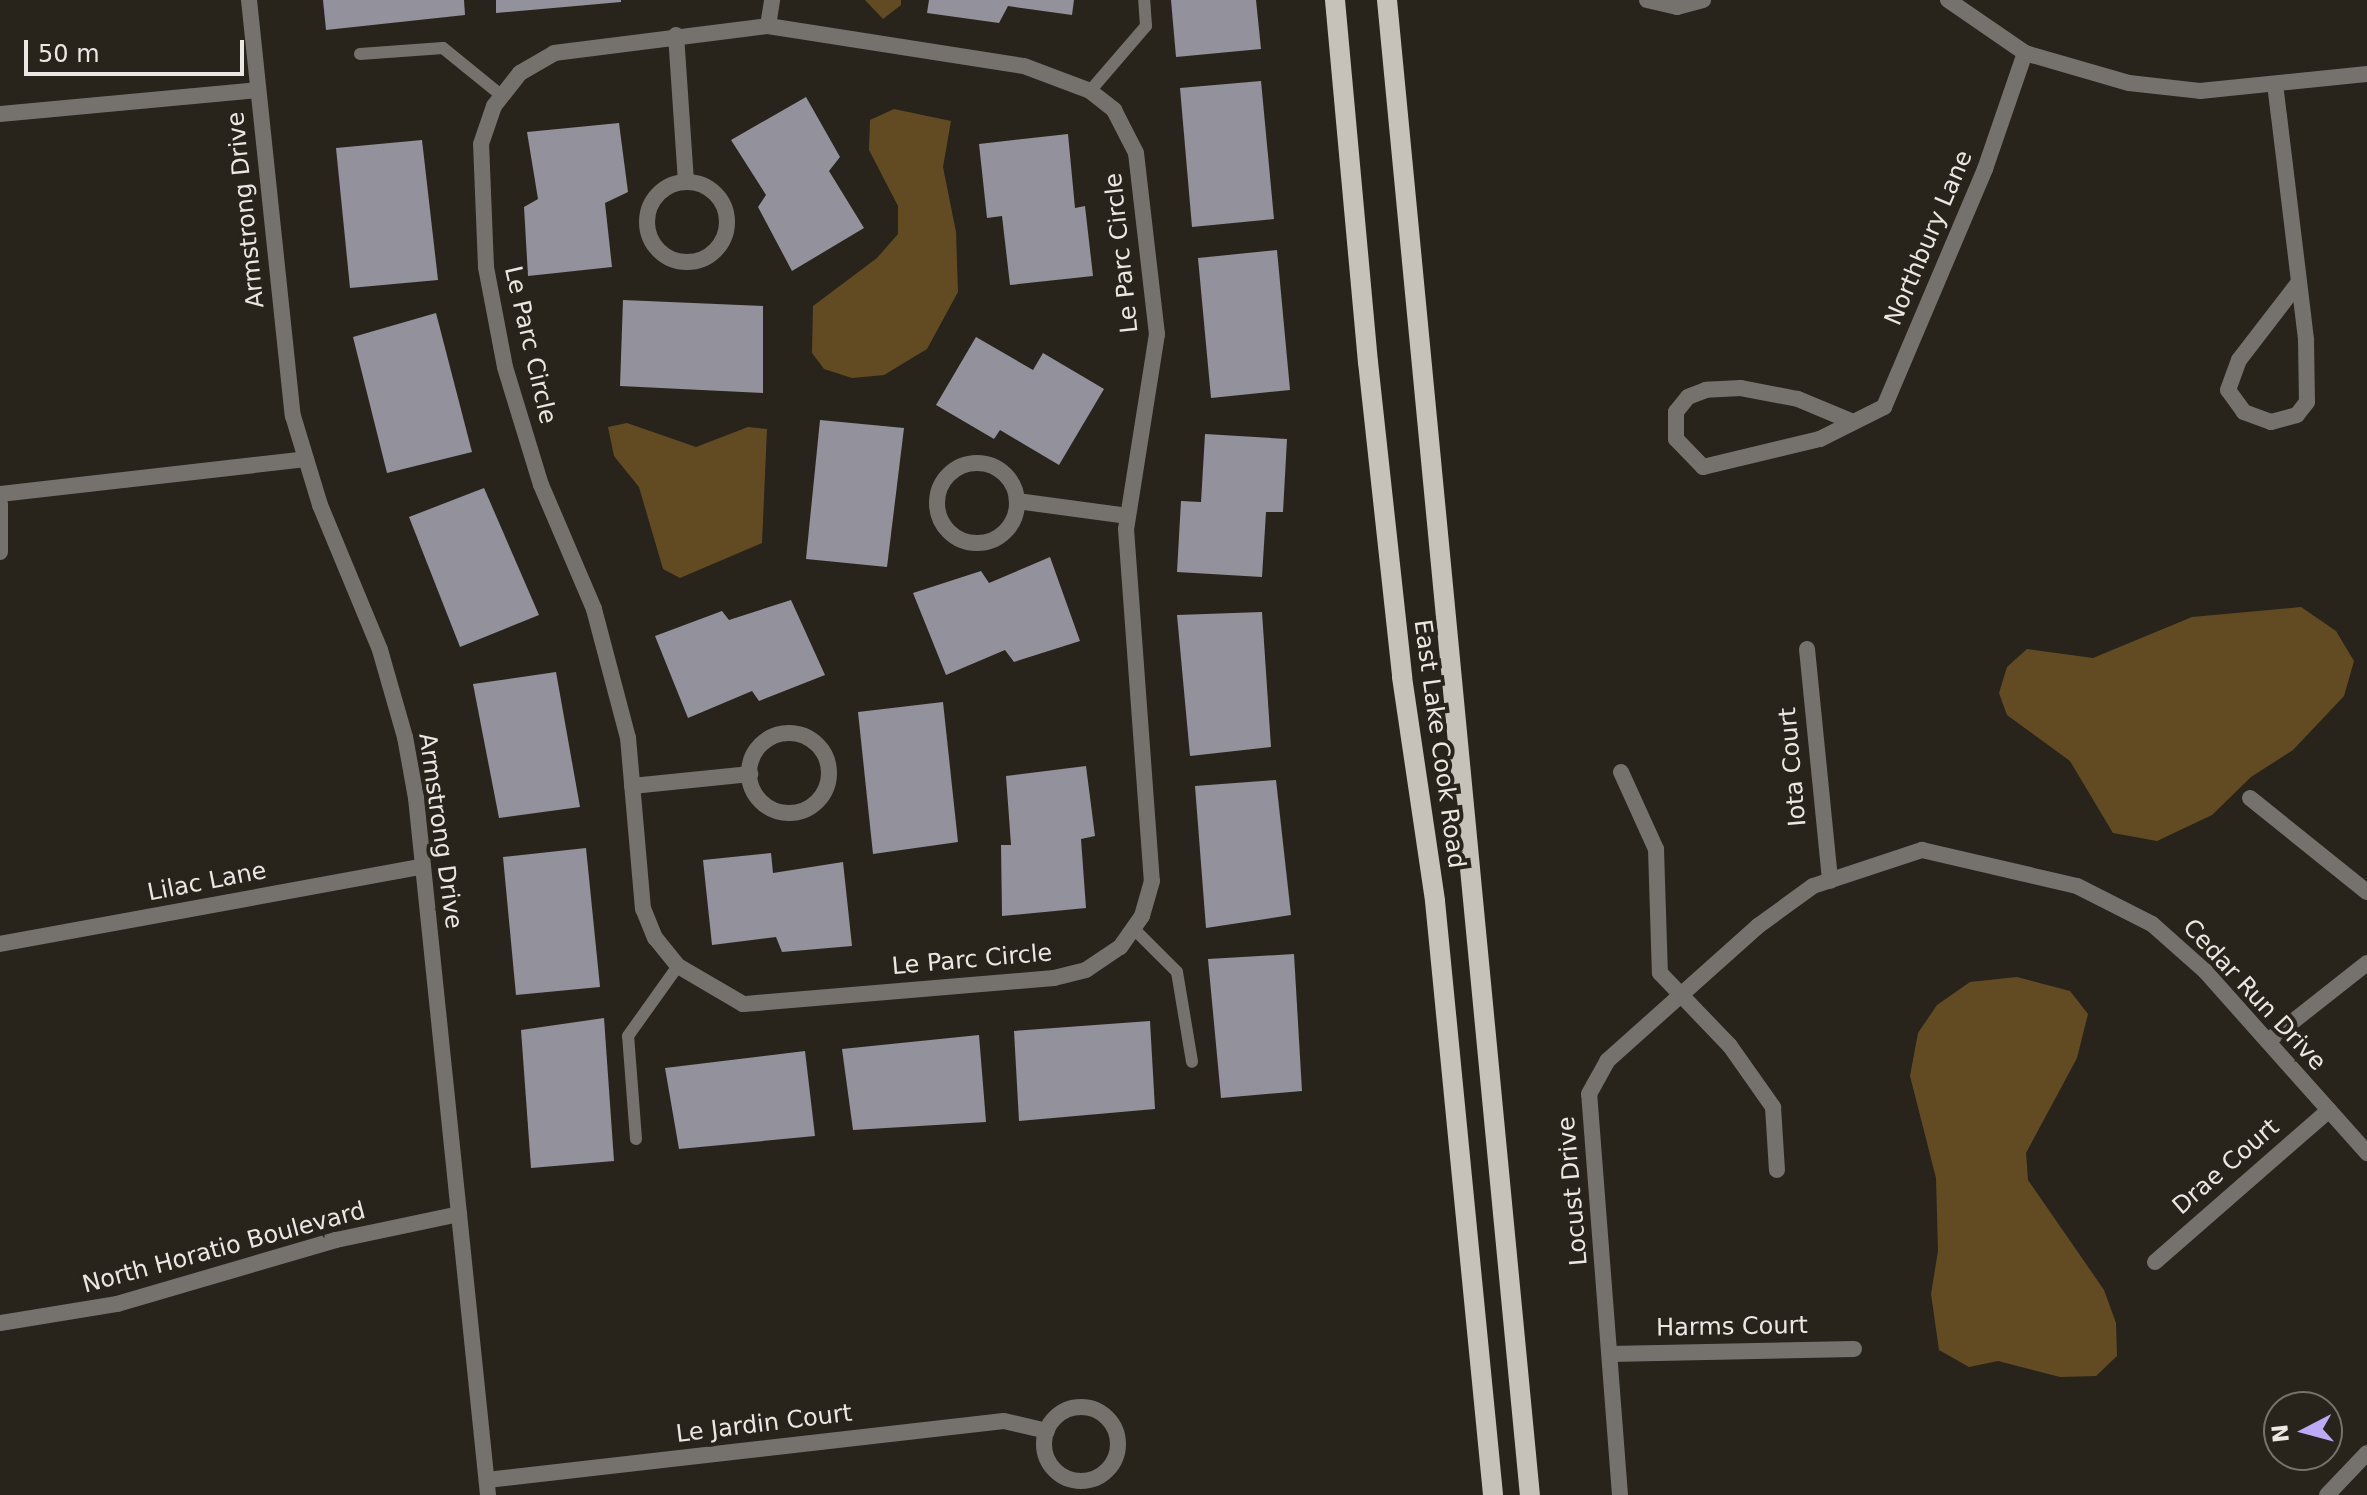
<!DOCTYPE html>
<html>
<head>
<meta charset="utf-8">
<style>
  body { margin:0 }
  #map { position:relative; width:2367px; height:1495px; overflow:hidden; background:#28241c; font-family:"DejaVu Sans",sans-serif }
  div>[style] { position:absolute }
  .water>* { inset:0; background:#624b23 }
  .building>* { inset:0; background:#93919b }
  .service>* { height:12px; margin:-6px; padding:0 6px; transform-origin:6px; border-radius:6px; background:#75726e }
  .minor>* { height:16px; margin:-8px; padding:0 8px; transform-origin:8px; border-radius:8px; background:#75726e }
  .minor>.ring { margin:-8px; padding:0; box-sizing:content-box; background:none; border:16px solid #75726e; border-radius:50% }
  .tertiary>* { height:16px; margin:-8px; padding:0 8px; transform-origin:8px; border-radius:8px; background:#75726e }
  .primary>* { height:20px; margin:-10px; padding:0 10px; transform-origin:10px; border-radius:10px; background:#c6c1b9 }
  span { translate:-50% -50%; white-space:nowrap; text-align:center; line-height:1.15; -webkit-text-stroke:8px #28241c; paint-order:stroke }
  .street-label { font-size:24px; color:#ebe8e3 }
  .north { position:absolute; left:2263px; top:1391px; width:80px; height:80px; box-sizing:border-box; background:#28241c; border:2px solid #76726c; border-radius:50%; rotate:264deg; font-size:22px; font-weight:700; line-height:32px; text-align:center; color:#ebe8e3 }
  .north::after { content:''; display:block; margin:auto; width:28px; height:36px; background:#bcaaf6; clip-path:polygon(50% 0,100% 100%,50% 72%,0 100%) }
  .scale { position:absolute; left:24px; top:40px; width:220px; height:36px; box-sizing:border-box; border:4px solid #ebe8e3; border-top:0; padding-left:10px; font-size:24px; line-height:28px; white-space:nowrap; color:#ebe8e3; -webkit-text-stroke:6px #28241c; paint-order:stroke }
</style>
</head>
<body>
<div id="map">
  <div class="water">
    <div style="clip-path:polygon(865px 0,901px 0,901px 5px,883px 19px)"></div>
    <div style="clip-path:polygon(894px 109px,951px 121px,943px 167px,956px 232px,958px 292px,927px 349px,884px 375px,852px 378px,824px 369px,812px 353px,813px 306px,877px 258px,898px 234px,898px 206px,869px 150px,870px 120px)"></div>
    <div style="clip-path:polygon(627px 423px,696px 447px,748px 427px,767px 429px,762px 543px,680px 578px,663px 569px,639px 487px,614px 456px,608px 427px)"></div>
    <div style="clip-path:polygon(2301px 607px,2336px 631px,2354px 661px,2344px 696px,2293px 750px,2251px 777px,2212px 815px,2157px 841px,2113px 833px,2070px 761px,2007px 715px,1999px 693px,2007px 667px,2027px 649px,2093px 658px,2192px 617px)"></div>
    <div style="clip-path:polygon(2017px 977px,2070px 991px,2088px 1014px,2077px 1058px,2026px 1153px,2028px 1180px,2104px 1290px,2116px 1323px,2117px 1356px,2096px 1376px,2060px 1377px,1998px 1361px,1969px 1367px,1939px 1350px,1931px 1294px,1938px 1251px,1936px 1178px,1910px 1076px,1918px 1033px,1937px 1005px,1970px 982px)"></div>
  </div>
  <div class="building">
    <div style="clip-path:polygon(323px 0,464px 0,465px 15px,326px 30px)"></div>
    <div style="clip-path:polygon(496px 0,621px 0,621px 2px,496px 13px)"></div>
    <div style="clip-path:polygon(929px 0,1074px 0,1072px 15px,1008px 6px,999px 23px,927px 13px)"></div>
    <div style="clip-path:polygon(1171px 0,1256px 0,1261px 49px,1176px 57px)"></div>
    <div style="clip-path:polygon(1261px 81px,1274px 219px,1192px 227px,1180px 88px)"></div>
    <div style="clip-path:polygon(806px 97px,840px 157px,829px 171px,864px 228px,792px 271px,758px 207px,766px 195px,731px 140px)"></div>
    <div style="clip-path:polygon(619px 123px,628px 192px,605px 203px,612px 267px,528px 276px,524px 207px,538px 199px,527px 132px)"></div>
    <div style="clip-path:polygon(1068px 134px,1075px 208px,1085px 206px,1093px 276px,1010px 285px,1002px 216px,987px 218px,979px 144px)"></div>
    <div style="clip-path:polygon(422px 140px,438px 280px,350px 288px,336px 148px)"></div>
    <div style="clip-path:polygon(1277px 250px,1290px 390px,1211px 398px,1198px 258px)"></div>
    <div style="clip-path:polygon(623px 300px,763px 306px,763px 393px,620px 386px)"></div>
    <div style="clip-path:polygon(436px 313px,472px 452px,387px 473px,353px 337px)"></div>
    <div style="clip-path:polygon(976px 337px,1033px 370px,1043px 353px,1104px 389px,1059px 465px,1000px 430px,994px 439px,936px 405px)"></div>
    <div style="clip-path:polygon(820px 420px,904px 428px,887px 567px,806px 559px)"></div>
    <div style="clip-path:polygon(1205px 434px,1287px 439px,1283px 512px,1266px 512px,1262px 577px,1177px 572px,1181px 501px,1201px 502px)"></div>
    <div style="clip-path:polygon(484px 488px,539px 615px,460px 647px,409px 517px)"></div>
    <div style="clip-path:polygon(1050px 557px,1080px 641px,1014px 662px,1005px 650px,946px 675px,913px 593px,981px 571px,989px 583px)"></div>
    <div style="clip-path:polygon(791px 600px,825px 675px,759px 701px,752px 691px,688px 718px,655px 636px,722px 611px,729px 620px)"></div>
    <div style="clip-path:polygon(1262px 612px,1271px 747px,1190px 756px,1177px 615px)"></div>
    <div style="clip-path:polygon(556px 672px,580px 807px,499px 818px,473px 684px)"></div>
    <div style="clip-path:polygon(943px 702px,958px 842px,873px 854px,858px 712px)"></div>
    <div style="clip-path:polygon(1086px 766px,1095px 836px,1081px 839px,1086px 908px,1002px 916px,1001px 845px,1011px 845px,1006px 776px)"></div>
    <div style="clip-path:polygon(1276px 780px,1291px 915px,1206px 928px,1195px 786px)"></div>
    <div style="clip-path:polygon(586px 848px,600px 987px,516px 995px,503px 857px)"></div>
    <div style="clip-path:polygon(771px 853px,773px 873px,843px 862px,852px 946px,782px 952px,776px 937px,712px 945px,703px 860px)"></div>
    <div style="clip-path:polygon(1294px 954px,1302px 1091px,1221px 1098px,1208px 959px)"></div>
    <div style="clip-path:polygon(604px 1018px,614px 1161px,531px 1168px,521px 1030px)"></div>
    <div style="clip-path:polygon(1150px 1021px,1155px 1109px,1019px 1121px,1014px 1031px)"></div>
    <div style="clip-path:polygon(979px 1035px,986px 1122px,853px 1130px,842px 1049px)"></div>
    <div style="clip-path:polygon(805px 1051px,815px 1136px,679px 1149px,665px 1068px)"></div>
  </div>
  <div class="service">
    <div style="left:360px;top:54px;width:83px;rotate:-4.1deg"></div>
    <div style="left:443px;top:48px;width:76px;rotate:39.1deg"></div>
    <div style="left:1090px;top:91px;width:86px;rotate:-49.3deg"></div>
    <div style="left:1146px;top:26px;width:26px;rotate:-94deg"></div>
    <div style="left:1133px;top:928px;width:62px;rotate:45deg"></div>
    <div style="left:1177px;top:972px;width:91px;rotate:80.5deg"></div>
    <div style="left:636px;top:1139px;width:103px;rotate:-94.4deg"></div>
    <div style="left:628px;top:1036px;width:86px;rotate:-54.5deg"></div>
  </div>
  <div class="minor">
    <div style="left:1647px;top:0;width:31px;rotate:13deg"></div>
    <div style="left:1677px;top:7px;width:27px;rotate:-15deg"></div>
    <div style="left:1948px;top:0;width:93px;rotate:34.5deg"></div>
    <div style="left:2025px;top:53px;width:108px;rotate:16.1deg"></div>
    <div style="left:2129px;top:83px;width:71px;rotate:6.4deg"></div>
    <div style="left:2200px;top:91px;width:168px;rotate:-5.8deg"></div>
    <div style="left:768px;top:26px;width:259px;rotate:8.9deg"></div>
    <div style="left:1024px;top:66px;width:71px;rotate:20.7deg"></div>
    <div style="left:1090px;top:91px;width:31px;rotate:38deg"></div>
    <div style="left:1114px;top:110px;width:48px;rotate:62.9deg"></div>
    <div style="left:1136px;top:153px;width:182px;rotate:83.4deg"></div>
    <div style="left:1157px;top:334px;width:197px;rotate:99deg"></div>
    <div style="left:1126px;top:529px;width:353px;rotate:85.8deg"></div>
    <div style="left:1152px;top:881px;width:36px;rotate:106deg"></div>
    <div style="left:1142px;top:916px;width:38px;rotate:125deg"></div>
    <div style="left:1120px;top:947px;width:41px;rotate:145.9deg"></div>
    <div style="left:1086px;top:970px;width:33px;rotate:166deg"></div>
    <div style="left:1054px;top:978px;width:312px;rotate:175.2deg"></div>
    <div style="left:743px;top:1004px;width:75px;rotate:-149.7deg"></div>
    <div style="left:678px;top:966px;width:36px;rotate:-129deg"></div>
    <div style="left:655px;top:938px;width:31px;rotate:-112deg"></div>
    <div style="left:643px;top:909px;width:172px;rotate:-95deg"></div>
    <div style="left:628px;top:738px;width:133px;rotate:-104.8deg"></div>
    <div style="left:594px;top:609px;width:135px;rotate:-113.1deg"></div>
    <div style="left:541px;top:485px;width:123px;rotate:-107deg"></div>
    <div style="left:505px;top:367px;width:102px;rotate:-100.8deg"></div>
    <div style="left:486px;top:267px;width:123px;rotate:-92.3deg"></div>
    <div style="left:481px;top:144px;width:40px;rotate:-71.1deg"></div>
    <div style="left:494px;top:106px;width:42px;rotate:-51.8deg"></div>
    <div style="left:520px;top:73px;width:39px;rotate:-30deg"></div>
    <div style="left:554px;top:53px;width:216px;rotate:-7.2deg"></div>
    <div style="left:768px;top:26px;width:26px;rotate:-81deg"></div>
    <div style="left:676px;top:35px;width:146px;rotate:86.1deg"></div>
    <div style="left:2275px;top:84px;width:32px;rotate:83deg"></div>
    <div style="left:2279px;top:116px;width:226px;rotate:83.1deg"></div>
    <div style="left:2306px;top:340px;width:62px;rotate:89.1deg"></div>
    <div style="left:2307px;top:402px;width:16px;rotate:128deg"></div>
    <div style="left:2297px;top:415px;width:27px;rotate:165deg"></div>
    <div style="left:2271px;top:422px;width:29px;rotate:-160deg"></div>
    <div style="left:2244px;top:412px;width:27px;rotate:-126deg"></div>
    <div style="left:2228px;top:390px;width:32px;rotate:-70deg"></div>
    <div style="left:2239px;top:360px;width:98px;rotate:-52.4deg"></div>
    <div style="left:0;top:114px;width:259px;rotate:-5.3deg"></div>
    <div class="ring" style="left:647px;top:182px;width:64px;height:64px"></div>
    <div style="left:1853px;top:422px;width:60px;rotate:-157.3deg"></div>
    <div style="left:1798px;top:399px;width:58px;rotate:-169.1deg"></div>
    <div style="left:1741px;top:388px;width:35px;rotate:177deg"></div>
    <div style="left:1706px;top:390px;width:19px;rotate:159deg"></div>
    <div style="left:1688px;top:397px;width:19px;rotate:129deg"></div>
    <div style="left:1676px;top:412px;width:27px;rotate:90deg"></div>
    <div style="left:1676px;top:439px;width:39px;rotate:46deg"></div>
    <div style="left:1703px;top:467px;width:120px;rotate:-13.5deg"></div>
    <div style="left:1820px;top:439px;width:72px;rotate:-26.6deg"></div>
    <div style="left:1884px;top:407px;width:259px;rotate:-67deg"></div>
    <div style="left:1985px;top:169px;width:123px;rotate:-71deg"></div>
    <div class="ring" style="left:937px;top:463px;width:64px;height:64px"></div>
    <div style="left:0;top:494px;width:308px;rotate:-6.5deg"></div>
    <div style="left:1017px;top:501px;width:112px;rotate:7.7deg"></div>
    <div style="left:0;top:504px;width:48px;rotate:90deg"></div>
    <div style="left:1807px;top:649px;width:233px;rotate:84.3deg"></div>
    <div class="ring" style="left:749px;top:733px;width:64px;height:64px"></div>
    <div style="left:1621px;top:772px;width:85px;rotate:65.6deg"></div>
    <div style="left:1656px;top:849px;width:124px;rotate:88.2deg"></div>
    <div style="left:1660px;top:973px;width:101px;rotate:46.2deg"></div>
    <div style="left:1730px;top:1046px;width:75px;rotate:54.8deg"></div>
    <div style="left:1773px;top:1107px;width:63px;rotate:86.4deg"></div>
    <div style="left:632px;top:786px;width:119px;rotate:-5.8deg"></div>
    <div style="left:2250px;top:798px;width:150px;rotate:38.8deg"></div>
    <div style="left:0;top:944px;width:430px;rotate:-10.4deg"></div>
    <div style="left:2268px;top:1041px;width:126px;rotate:-38.2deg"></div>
    <div style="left:2155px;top:1262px;width:231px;rotate:-41.1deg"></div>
    <div style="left:0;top:1323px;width:119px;rotate:-9.2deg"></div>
    <div style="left:117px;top:1304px;width:228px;rotate:-16.3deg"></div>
    <div style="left:336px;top:1240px;width:126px;rotate:-11.9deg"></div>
    <div style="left:1610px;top:1354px;width:244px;rotate:-1.2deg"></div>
    <div class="ring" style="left:1044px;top:1407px;width:58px;height:58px"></div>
    <div style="left:487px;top:1480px;width:520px;rotate:-6.51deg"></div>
    <div style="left:1004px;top:1421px;width:44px;rotate:13.1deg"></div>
    <div style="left:1620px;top:1495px;width:402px;rotate:-94.4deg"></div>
    <div style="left:1589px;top:1094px;width:38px;rotate:-61deg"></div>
    <div style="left:1607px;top:1061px;width:203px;rotate:-41.8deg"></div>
    <div style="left:1758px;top:926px;width:68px;rotate:-36deg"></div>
    <div style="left:1813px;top:886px;width:115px;rotate:-18.3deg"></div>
    <div style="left:1922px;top:850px;width:159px;rotate:13.1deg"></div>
    <div style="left:2077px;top:886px;width:84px;rotate:26.9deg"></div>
    <div style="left:2152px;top:924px;width:71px;rotate:41.6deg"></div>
    <div style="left:2205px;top:971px;width:244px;rotate:48.3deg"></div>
    <div style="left:2327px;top:1495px;width:58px;rotate:-46.4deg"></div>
  </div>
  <div class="tertiary">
    <div style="left:249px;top:0;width:418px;rotate:84deg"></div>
    <div style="left:293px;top:416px;width:93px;rotate:73.1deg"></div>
    <div style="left:320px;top:505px;width:157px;rotate:67.5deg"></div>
    <div style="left:380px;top:650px;width:91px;rotate:74deg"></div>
    <div style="left:405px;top:737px;width:62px;rotate:79.8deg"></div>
    <div style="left:416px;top:798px;width:701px;rotate:84.1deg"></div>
  </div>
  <div class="primary">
    <div style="left:1335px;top:0;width:364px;rotate:84.8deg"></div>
    <div style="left:1368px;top:362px;width:317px;rotate:83.8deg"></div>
    <div style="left:1402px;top:677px;width:226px;rotate:81.6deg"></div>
    <div style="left:1435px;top:901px;width:597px;rotate:84.42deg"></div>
    <div style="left:1387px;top:0;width:1502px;rotate:84.54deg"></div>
  </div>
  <div class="street-label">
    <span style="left:246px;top:210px;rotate:-96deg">Armstrong Drive</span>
    <span style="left:1929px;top:238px;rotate:-67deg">Northbury Lane</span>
    <span style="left:1122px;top:253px;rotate:-96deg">Le Parc Circle</span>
    <span style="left:530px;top:345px;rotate:77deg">Le Parc Circle</span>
    <span style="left:1439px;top:744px;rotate:82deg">East Lake Cook Road</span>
    <span style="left:1793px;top:767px;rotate:-95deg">Iota Court</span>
    <span style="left:440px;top:831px;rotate:82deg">Armstrong Drive</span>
    <span style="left:207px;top:882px;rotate:-11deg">Lilac Lane</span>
    <span style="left:972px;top:960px;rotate:-5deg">Le Parc Circle</span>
    <span style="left:2254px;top:995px;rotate:47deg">Cedar Run Drive</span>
    <span style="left:2226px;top:1167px;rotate:-41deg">Drae Court</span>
    <span style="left:1573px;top:1191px;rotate:-95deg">Locust Drive</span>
    <span style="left:224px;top:1248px;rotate:-15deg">North Horatio Boulevard</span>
    <span style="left:1732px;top:1327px;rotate:-1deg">Harms Court</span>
    <span style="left:764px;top:1424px;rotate:-7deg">Le Jardin Court</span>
  </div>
  <div class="north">N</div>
  <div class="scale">50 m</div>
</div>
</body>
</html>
